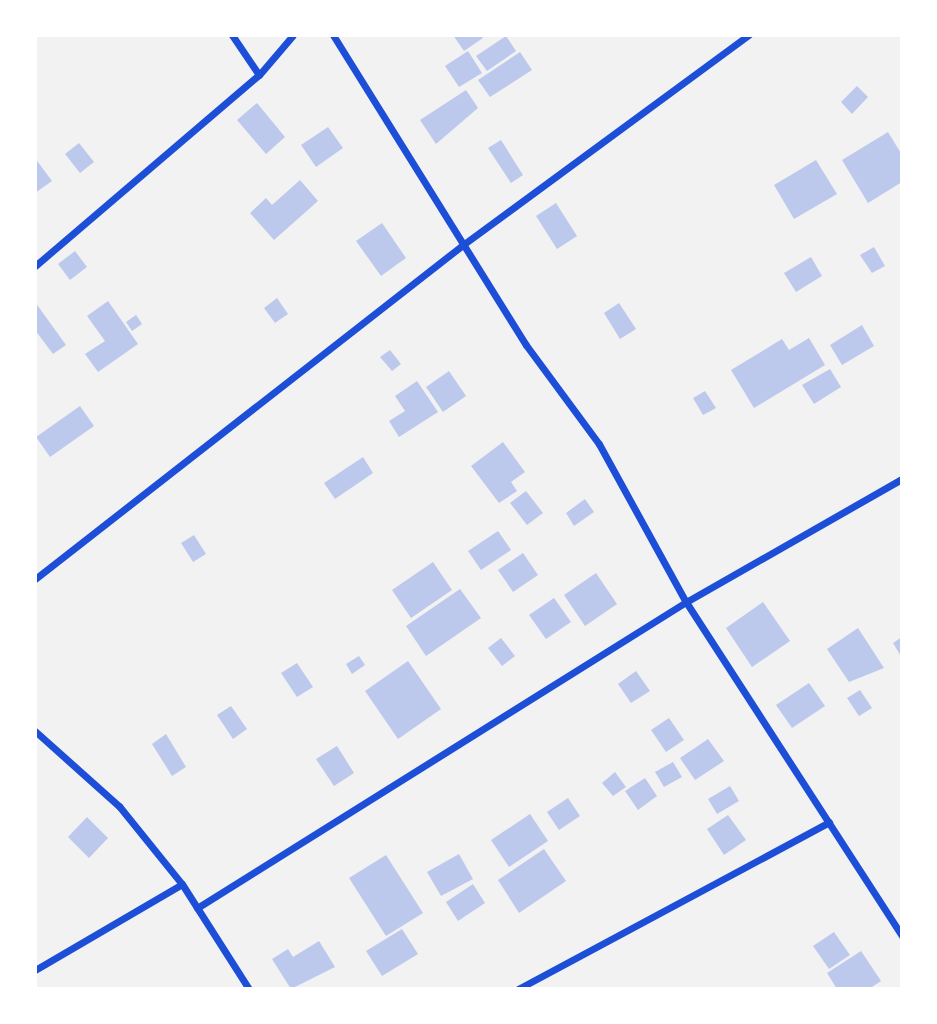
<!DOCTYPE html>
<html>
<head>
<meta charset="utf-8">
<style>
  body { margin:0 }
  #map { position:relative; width:937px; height:1024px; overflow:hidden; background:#f2f2f2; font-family:"Noto Sans",sans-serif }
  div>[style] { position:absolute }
  .building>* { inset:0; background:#bdc9ec }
  .minor>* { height:7px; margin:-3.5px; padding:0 3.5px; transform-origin:3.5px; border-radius:3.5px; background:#1d4ed8 }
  span { translate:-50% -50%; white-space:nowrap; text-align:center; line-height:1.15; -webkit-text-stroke:5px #fff; paint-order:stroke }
  .frame { position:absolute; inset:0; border:37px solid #fff; pointer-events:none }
</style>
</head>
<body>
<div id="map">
  <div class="building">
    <div style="clip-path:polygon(453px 35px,481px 35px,483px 38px,464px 51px)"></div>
    <div style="clip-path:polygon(506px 36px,516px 51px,487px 71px,476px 56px)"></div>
    <div style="clip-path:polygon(468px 51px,482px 73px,459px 87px,445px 66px)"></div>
    <div style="clip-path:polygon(520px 52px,532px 70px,490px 97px,478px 80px)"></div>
    <div style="clip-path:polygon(857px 86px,868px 97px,852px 114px,841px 102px)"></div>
    <div style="clip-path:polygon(466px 90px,478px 108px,436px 144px,420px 120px)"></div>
    <div style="clip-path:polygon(257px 103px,285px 137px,266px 154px,237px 120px)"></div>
    <div style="clip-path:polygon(328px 127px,343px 148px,316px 167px,301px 145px)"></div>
    <div style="clip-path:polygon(888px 132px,902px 155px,902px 182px,868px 203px,842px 160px)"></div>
    <div style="clip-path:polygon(501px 140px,523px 175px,511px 183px,488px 148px)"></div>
    <div style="clip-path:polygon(79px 143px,94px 162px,80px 173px,65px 154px)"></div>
    <div style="clip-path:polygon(35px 158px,52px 181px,35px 193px)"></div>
    <div style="clip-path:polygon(816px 160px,837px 194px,794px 219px,774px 185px)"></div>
    <div style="clip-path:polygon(300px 180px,318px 201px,274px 240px,250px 213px,266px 198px,272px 205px)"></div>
    <div style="clip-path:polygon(556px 203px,577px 236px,557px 249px,536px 216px)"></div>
    <div style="clip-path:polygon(382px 223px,406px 258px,381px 276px,356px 241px)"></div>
    <div style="clip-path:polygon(874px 247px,885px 266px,872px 273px,860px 255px)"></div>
    <div style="clip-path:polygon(75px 251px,87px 267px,70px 280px,58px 264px)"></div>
    <div style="clip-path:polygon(811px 257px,822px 276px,796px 292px,784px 273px)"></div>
    <div style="clip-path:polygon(277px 298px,288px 314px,275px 323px,264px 308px)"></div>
    <div style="clip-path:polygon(108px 301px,138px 344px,98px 372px,85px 354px,105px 341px,87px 316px)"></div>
    <div style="clip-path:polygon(35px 302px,66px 345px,53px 354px,35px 330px)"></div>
    <div style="clip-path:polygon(619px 303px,636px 329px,620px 339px,604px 313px)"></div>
    <div style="clip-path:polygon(136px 315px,142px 324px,132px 331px,126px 322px)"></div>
    <div style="clip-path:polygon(862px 325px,874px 346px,842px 365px,830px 345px)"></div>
    <div style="clip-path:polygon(809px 338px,825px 365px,754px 408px,731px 370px,782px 339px,789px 350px)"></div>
    <div style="clip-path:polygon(390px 350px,401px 364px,392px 371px,380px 357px)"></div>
    <div style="clip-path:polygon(830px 369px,841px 387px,814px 404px,802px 385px)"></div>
    <div style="clip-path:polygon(449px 371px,466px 396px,443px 412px,426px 387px)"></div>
    <div style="clip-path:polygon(417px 381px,438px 412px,399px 437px,389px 421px,405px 411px,395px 396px)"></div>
    <div style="clip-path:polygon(705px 391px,716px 408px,703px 415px,693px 398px)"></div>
    <div style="clip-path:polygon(80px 406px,94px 426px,50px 457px,36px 437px)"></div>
    <div style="clip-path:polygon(503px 442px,525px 472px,511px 482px,517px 491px,499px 503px,471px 466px)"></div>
    <div style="clip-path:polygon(363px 457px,373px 473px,335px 499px,324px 483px)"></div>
    <div style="clip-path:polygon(526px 491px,543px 513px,527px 525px,510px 503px)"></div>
    <div style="clip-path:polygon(585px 499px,594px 512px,574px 526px,566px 513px)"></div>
    <div style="clip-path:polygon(498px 531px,511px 550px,481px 570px,468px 551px)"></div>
    <div style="clip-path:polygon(194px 535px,206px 554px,193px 562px,181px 543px)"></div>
    <div style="clip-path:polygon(523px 553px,538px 575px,513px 592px,498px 570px)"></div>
    <div style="clip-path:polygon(433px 562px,452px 590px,411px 618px,392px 590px)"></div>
    <div style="clip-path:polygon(596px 573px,617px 604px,585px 626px,564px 595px)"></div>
    <div style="clip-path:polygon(460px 589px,481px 618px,426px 656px,406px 626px)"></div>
    <div style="clip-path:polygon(554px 598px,571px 622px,546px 639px,529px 615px)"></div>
    <div style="clip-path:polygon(763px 602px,790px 641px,752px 667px,726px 628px)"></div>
    <div style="clip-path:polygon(858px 628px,884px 668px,849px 682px,827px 649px)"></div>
    <div style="clip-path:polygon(902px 637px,902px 658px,893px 643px)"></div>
    <div style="clip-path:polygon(501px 638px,515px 656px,502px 666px,488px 648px)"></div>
    <div style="clip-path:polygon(359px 656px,365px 665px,352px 674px,346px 664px)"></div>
    <div style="clip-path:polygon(408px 661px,441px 709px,398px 739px,365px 691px)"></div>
    <div style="clip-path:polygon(297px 663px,313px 687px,297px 697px,281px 673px)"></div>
    <div style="clip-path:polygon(636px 671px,650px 691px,631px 703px,618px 684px)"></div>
    <div style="clip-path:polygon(809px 683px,825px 706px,792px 728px,776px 705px)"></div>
    <div style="clip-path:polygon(860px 690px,872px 708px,859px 716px,847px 698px)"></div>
    <div style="clip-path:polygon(231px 706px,247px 729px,233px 739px,217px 715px)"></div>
    <div style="clip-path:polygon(669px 718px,684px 740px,666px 752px,651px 730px)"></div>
    <div style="clip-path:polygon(166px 734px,186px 767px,172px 776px,152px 744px)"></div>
    <div style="clip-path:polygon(708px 739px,724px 761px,695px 780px,680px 758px)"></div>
    <div style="clip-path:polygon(337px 746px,354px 773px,334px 786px,316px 759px)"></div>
    <div style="clip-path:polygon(673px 762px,682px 777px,664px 787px,655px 772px)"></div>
    <div style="clip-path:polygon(615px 772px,626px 787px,613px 796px,602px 783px)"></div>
    <div style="clip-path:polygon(645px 778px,657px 796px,638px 810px,625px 791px)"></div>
    <div style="clip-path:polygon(730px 786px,739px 801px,717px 814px,708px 799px)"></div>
    <div style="clip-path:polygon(568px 798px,580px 816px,559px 830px,547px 812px)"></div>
    <div style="clip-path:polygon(530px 814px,548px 841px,509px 867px,491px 840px)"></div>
    <div style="clip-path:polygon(728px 815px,746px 840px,724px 855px,707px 829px)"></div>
    <div style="clip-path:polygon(87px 817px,108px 838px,89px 858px,68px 837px)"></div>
    <div style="clip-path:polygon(544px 849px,566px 881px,519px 913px,498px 880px)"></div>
    <div style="clip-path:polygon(459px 854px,473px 879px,441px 896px,427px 872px)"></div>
    <div style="clip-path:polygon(386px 855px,423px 913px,386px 936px,349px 878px)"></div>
    <div style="clip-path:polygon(473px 884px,485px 903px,458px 921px,446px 902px)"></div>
    <div style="clip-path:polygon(402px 929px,418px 954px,382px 976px,366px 951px)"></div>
    <div style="clip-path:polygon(834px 932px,850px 955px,829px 969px,813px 946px)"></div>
    <div style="clip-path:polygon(319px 941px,335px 967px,291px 989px,272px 959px,288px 949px,293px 957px)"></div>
    <div style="clip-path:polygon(861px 951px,881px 981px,869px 989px,837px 989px,827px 973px)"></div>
  </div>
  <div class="minor">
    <div style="left:232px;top:35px;width:48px;rotate:56deg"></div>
    <div style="left:333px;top:35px;width:365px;rotate:58.1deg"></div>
    <div style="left:526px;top:345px;width:123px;rotate:53.6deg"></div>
    <div style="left:599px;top:444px;width:180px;rotate:61.2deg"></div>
    <div style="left:686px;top:602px;width:398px;rotate:57.1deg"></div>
    <div style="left:35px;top:266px;width:294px;rotate:-40.5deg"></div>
    <div style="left:259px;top:75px;width:52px;rotate:-49.6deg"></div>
    <div style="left:35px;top:579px;width:544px;rotate:-37.99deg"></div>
    <div style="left:464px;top:244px;width:353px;rotate:-36.3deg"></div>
    <div style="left:35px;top:731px;width:113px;rotate:41.8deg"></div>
    <div style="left:119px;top:806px;width:100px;rotate:51.1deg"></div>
    <div style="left:182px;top:884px;width:125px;rotate:57.5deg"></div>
    <div style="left:197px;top:908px;width:577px;rotate:-32.04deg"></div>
    <div style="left:686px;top:602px;width:249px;rotate:-29.7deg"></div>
    <div style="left:35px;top:970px;width:170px;rotate:-30.3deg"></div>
    <div style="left:518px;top:989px;width:353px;rotate:-28.2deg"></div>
  </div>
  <div class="frame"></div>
</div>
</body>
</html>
